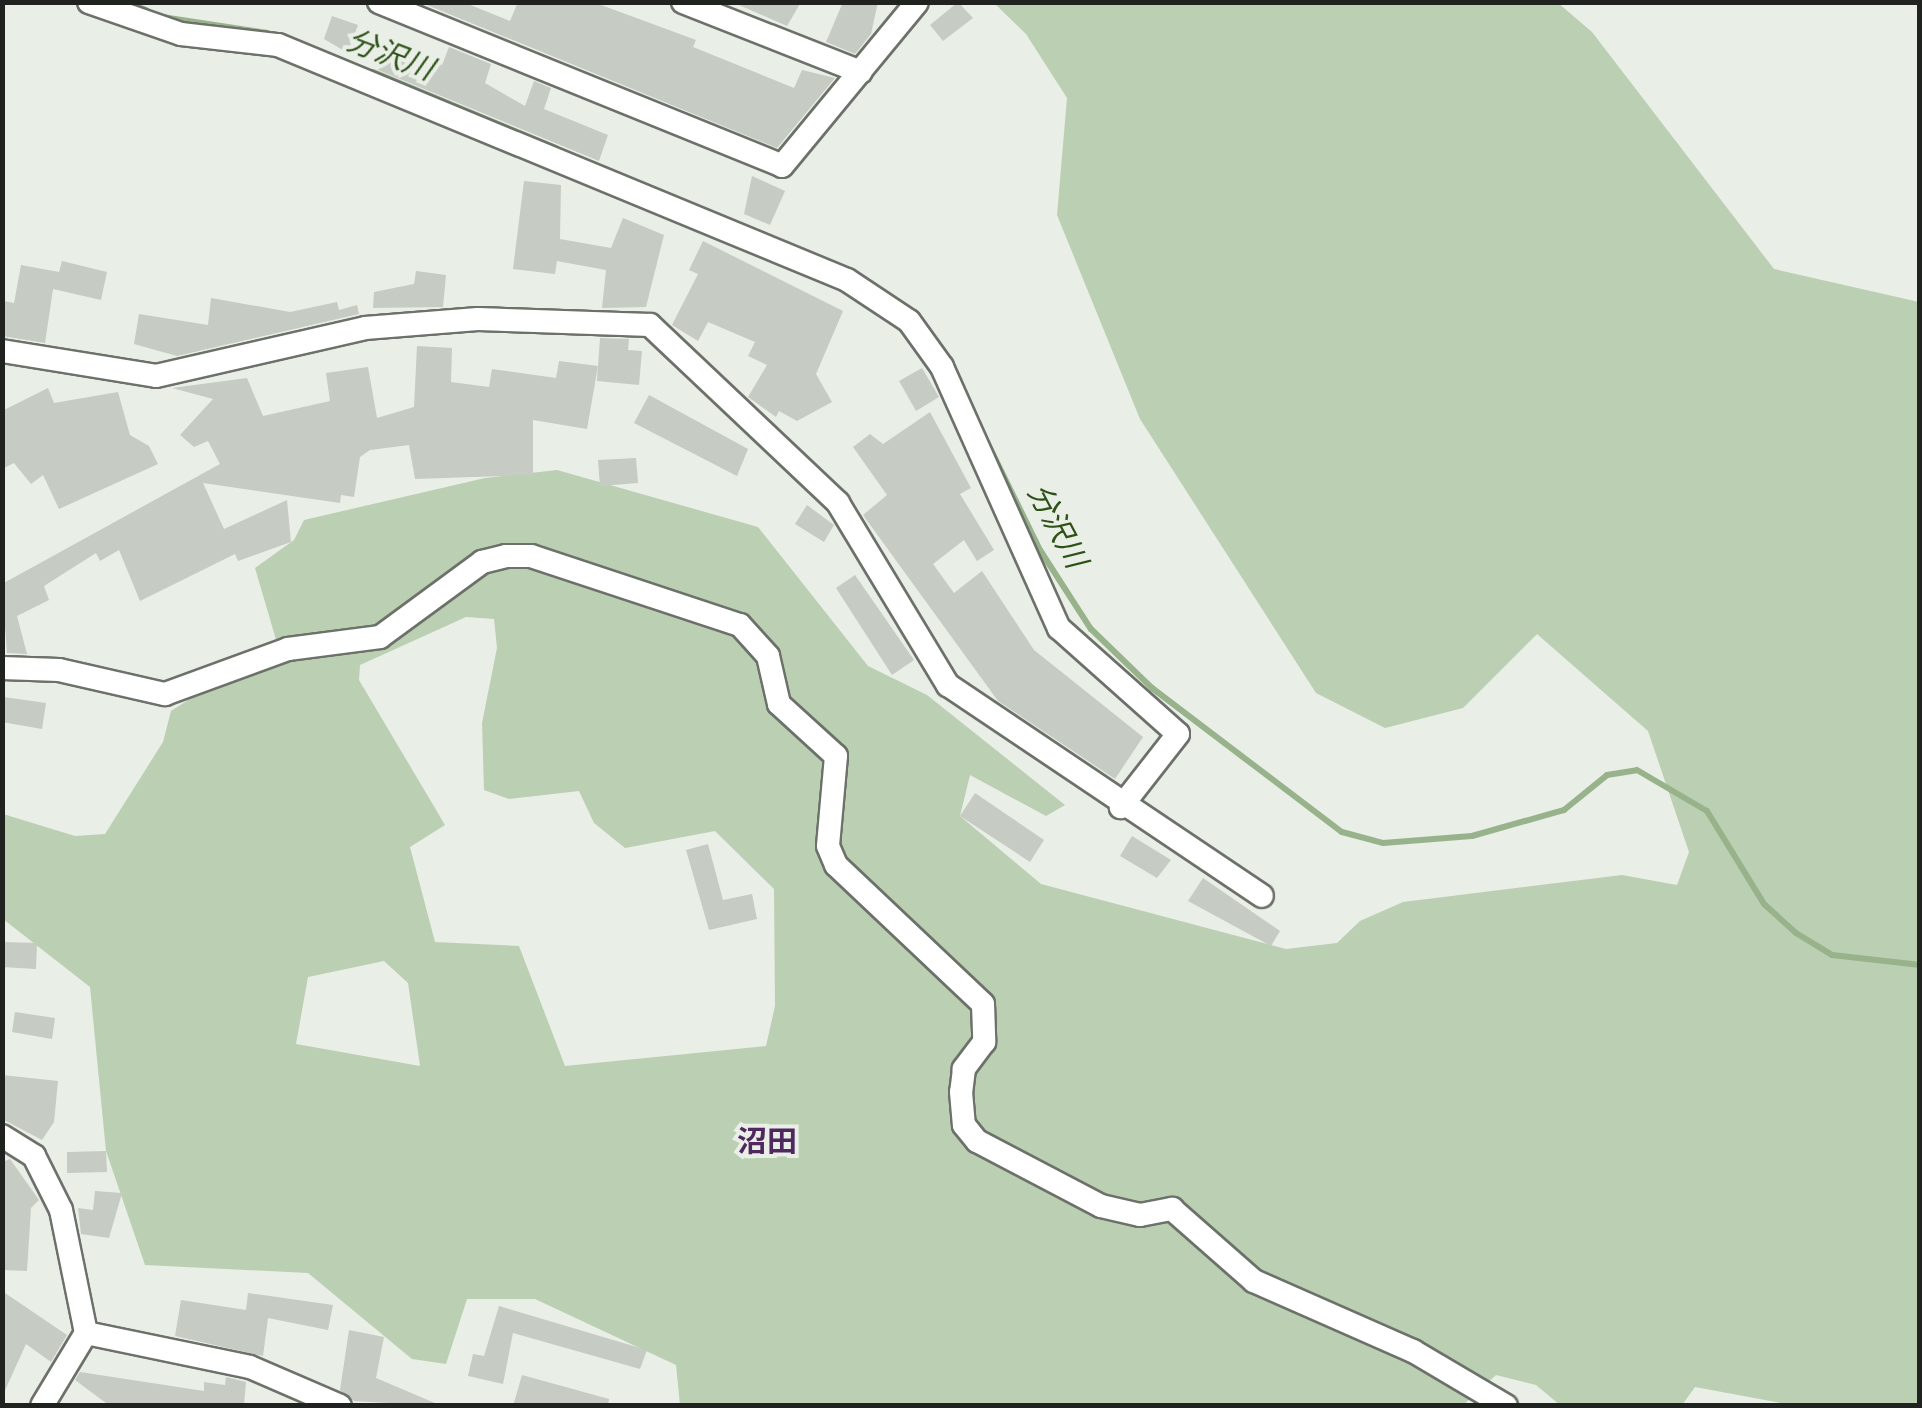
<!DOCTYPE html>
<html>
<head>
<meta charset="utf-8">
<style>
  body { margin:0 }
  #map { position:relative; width:1922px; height:1408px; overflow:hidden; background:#e9eee7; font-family:"Roboto Condensed","Noto Sans JP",sans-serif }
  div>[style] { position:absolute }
  .green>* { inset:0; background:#bbcfb2 }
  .stream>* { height:6px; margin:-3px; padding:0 3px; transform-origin:3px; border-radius:3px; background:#98b38b }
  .building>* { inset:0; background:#c6cbc3 }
  .roads { filter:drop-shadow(2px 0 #6c716a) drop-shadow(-2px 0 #6c716a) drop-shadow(0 2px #6c716a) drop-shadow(0 -2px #6c716a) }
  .minor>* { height:22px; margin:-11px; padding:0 11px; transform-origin:11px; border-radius:11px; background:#fff }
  span { translate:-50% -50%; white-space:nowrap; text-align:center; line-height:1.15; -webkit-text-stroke:8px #e9eee7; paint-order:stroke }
  .water-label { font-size:30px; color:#2d5117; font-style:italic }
  .neighbourhood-label { font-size:30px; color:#4f285f; font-weight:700 }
  .frame { position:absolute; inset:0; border:5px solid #20221f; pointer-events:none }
</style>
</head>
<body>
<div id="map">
  <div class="green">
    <div style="clip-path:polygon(evenodd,994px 3px,1558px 3px,1592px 32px,1774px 269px,1919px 302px,1919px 1405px,1792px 1405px,1695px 1387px,1682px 1405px,1560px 1405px,1536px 1385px,1496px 1375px,1462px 1406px,680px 1405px,676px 1365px,535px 1299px,467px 1299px,446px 1364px,412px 1359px,308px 1273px,145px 1265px,106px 1151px,90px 987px,3px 919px,3px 814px,75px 836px,105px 834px,163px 742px,171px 711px,277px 643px,255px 568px,294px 540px,304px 520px,485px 478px,557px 470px,758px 527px,868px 666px,927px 695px,1065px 805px,1046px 816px,970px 775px,960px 816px,1041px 884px,1286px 949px,1337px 943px,1360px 921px,1403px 902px,1622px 875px,1677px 885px,1689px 852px,1648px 731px,1537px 634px,1463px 708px,1385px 728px,1316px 693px,1140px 419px,1057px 215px,1067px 98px,1026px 34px,994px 3px,466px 617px,494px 619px,497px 648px,482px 723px,484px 790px,509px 799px,579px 791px,594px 823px,625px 848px,715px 831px,774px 889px,775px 1006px,766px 1046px,565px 1066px,519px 946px,435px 942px,410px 847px,445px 825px,359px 680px,360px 665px,466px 617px,994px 3px,384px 961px,408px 983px,420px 1066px,296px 1044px,308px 977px,384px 961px)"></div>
  </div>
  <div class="stream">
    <div style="left:127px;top:2px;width:21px;rotate:23deg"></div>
    <div style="left:162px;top:17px;width:107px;rotate:8.6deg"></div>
    <div style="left:373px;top:72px;width:198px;rotate:22.6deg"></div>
    <div style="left:940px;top:346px;width:227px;rotate:63.9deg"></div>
    <div style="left:1040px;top:550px;width:94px;rotate:57.2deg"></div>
    <div style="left:1091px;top:629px;width:85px;rotate:44deg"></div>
    <div style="left:1152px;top:688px;width:238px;rotate:37.2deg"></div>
    <div style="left:1342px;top:832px;width:42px;rotate:15deg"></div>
    <div style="left:1383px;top:843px;width:89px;rotate:-4.5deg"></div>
    <div style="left:1472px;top:836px;width:96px;rotate:-15.8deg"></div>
    <div style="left:1564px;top:810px;width:55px;rotate:-39.1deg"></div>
    <div style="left:1607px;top:775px;width:30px;rotate:-9deg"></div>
    <div style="left:1637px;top:770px;width:81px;rotate:30.4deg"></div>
    <div style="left:1707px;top:811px;width:109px;rotate:58.5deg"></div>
    <div style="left:1764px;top:904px;width:43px;rotate:42.2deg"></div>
    <div style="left:1796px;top:933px;width:42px;rotate:31.4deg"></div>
    <div style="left:1832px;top:955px;width:89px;rotate:6.5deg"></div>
  </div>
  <div class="building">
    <div style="clip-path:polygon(463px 2px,510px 21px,518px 2px,593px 2px,696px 40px,693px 47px,794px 88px,802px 70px,835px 78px,777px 148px,427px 5px)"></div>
    <div style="clip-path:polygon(732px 2px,801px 2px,787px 26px)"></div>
    <div style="clip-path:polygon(843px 2px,878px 2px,871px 34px,855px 54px,826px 42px)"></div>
    <div style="clip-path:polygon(958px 2px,973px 18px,943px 41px,930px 25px)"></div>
    <div style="clip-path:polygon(332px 16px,358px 25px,348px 53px,324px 39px)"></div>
    <div style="clip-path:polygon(390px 42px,442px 65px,449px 47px,491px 64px,485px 83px,525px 106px,534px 81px,551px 88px,544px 109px,608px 135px,599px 161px,378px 70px)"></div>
    <div style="clip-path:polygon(752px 176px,785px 191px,770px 225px,744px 214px)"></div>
    <div style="clip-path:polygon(524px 181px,561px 185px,560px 239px,611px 248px,623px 218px,664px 235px,646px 307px,602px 308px,606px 270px,557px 261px,555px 274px,513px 269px)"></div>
    <div style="clip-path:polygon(703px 241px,843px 311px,816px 374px,832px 402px,797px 421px,779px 411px,776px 417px,748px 397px,767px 365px,748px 356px,755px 342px,708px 322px,698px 341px,672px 325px,698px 274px,689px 270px)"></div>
    <div style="clip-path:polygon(62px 261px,107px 272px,101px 300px,53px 289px,45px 343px,2px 336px,4px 301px,14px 303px,21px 265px,59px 272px)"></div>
    <div style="clip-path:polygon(416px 271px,446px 275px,443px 307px,373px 308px,374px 292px,414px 284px)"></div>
    <div style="clip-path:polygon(211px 298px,290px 312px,337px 302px,339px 310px,357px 305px,359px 314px,177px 356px,134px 344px,139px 314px,208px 325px)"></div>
    <div style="clip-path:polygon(600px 338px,629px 339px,628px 350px,642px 351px,639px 385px,597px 381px)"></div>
    <div style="clip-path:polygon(417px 346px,452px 348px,451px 382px,489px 387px,492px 369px,556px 378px,559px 361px,598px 366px,587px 429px,533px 420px,533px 475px,415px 479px,409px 445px,370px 450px,360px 457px,354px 497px,341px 495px,340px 503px,203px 483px,224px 529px,287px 500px,291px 542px,238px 561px,235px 554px,140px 601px,119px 550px,100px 561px,96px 553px,44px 586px,49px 600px,17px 616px,27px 654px,7px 653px,2px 584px,220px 464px,208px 441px,194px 447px,180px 435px,213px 399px,172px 388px,247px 378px,263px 416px,330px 401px,326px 373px,368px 367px,377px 418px,414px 407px)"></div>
    <div style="clip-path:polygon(922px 368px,939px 397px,916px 411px,899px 381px)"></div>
    <div style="clip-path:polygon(48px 388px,54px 403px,118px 392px,130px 435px,149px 446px,158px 464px,59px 509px,43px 475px,31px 484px,14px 463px,2px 469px,2px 411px)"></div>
    <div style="clip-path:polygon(649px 395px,748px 449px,737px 476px,634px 423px)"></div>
    <div style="clip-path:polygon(930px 412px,971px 488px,960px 494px,994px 550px,977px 561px,964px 540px,933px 564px,954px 593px,982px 571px,1034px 650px,1143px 737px,1115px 779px,998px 701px,863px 515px,887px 495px,853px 447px,870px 434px,883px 444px)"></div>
    <div style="clip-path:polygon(636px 458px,638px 483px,600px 486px,598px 460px)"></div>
    <div style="clip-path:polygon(807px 505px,834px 525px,824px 542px,795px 524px)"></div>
    <div style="clip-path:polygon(855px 575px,914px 660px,892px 675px,836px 588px)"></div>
    <div style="clip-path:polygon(4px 697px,46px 703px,42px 729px,2px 722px)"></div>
    <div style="clip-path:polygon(975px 793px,1044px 840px,1030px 862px,960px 816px)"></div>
    <div style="clip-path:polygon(1132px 836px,1171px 860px,1157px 878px,1120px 856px)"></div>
    <div style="clip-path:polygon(708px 844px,723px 900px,752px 894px,757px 919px,709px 930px,686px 850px)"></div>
    <div style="clip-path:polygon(1203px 878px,1280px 931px,1271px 946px,1188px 901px)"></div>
    <div style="clip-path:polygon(2px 942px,37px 943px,36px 969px,2px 967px)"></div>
    <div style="clip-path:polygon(15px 1012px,55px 1018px,52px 1039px,12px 1032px)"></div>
    <div style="clip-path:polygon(2px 1075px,58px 1081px,54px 1122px,42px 1140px,2px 1119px)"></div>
    <div style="clip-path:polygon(106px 1151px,107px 1172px,67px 1173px,67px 1152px)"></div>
    <div style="clip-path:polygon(10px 1159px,39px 1200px,31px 1208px,27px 1271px,2px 1270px,2px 1162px)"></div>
    <div style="clip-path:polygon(95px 1191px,122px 1193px,109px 1238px,81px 1234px,78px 1208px,93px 1210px)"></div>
    <div style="clip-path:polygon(2px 1291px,67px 1335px,51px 1362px,26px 1344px,2px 1397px)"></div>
    <div style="clip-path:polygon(248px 1293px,333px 1305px,328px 1330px,268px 1318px,263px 1356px,175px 1336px,181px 1300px,246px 1310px)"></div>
    <div style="clip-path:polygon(499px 1306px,647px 1350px,640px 1369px,513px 1333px,503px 1384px,468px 1376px,473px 1354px,484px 1356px)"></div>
    <div style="clip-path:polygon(349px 1330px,384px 1337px,376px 1378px,442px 1406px,354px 1401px,340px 1390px)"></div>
    <div style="clip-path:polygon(80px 1372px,204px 1391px,204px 1382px,225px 1385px,226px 1377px,246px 1382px,244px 1405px,110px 1406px,75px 1380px)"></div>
    <div style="clip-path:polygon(522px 1375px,609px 1399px,608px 1406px,513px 1406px)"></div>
  </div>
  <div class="roads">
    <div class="minor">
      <div style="left:89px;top:2px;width:97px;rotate:19.2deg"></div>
      <div style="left:181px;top:34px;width:98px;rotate:6.5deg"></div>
      <div style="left:278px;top:45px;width:616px;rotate:22.44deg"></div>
      <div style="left:847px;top:280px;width:74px;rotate:33.5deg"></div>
      <div style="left:909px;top:321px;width:57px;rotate:54.3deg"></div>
      <div style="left:942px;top:367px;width:286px;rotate:65.9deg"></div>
      <div style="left:1059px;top:628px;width:159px;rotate:41.7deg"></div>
      <div style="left:1178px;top:734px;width:93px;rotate:128deg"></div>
      <div style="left:379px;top:2px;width:435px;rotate:22.1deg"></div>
      <div style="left:782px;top:166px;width:212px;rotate:-50.5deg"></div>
      <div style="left:683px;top:2px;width:191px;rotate:21.5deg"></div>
      <div style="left:2px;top:351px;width:156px;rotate:9.2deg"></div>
      <div style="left:156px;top:376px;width:214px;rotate:-12.9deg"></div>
      <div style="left:365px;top:328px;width:113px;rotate:-4.6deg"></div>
      <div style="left:478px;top:319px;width:172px;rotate:2deg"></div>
      <div style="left:650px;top:325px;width:259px;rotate:43.4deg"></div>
      <div style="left:838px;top:503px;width:213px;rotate:58.9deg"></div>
      <div style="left:948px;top:685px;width:378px;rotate:33.9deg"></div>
      <div style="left:2px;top:668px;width:57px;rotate:2deg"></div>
      <div style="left:59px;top:670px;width:109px;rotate:12.8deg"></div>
      <div style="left:165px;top:694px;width:131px;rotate:-20.1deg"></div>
      <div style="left:288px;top:649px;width:93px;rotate:-7.4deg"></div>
      <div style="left:380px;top:637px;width:127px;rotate:-36.3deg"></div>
      <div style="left:482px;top:562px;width:25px;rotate:-14deg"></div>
      <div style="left:506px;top:556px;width:25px"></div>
      <div style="left:531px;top:556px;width:220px;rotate:18.3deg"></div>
      <div style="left:740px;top:625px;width:42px;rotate:47.9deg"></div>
      <div style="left:768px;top:656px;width:49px;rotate:77.1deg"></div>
      <div style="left:779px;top:704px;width:77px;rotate:42.4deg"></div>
      <div style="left:836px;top:756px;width:90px;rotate:95.1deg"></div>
      <div style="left:828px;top:846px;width:21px;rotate:67deg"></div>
      <div style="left:836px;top:865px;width:202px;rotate:43.4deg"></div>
      <div style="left:983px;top:1004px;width:38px;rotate:88deg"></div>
      <div style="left:984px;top:1042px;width:34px;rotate:127deg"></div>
      <div style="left:964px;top:1069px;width:23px;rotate:97deg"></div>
      <div style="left:961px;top:1092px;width:33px;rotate:85deg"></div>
      <div style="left:964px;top:1125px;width:21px;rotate:51deg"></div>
      <div style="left:977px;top:1141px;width:140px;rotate:27.7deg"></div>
      <div style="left:1101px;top:1206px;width:40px;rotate:13deg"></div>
      <div style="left:1140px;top:1215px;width:33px;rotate:-11deg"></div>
      <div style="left:1172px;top:1209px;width:109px;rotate:41.3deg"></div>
      <div style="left:1254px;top:1281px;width:174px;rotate:23.8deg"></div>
      <div style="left:1413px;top:1351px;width:108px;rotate:30.6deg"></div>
      <div style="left:2px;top:1136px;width:38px;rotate:32deg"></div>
      <div style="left:34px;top:1156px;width:60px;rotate:63.4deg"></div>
      <div style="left:61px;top:1210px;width:126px;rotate:78.5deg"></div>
      <div style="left:86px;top:1333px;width:85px;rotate:121.1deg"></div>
      <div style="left:86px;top:1333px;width:167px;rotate:11.7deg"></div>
      <div style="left:250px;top:1367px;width:98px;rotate:23.4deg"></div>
    </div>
  </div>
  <div class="water-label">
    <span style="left:390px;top:55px;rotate:21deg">分沢川</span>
    <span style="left:1057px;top:526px;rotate:62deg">分沢川</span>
  </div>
  <div class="neighbourhood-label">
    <span style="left:767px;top:1142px">沼田</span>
  </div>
  <div class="frame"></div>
</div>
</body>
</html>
